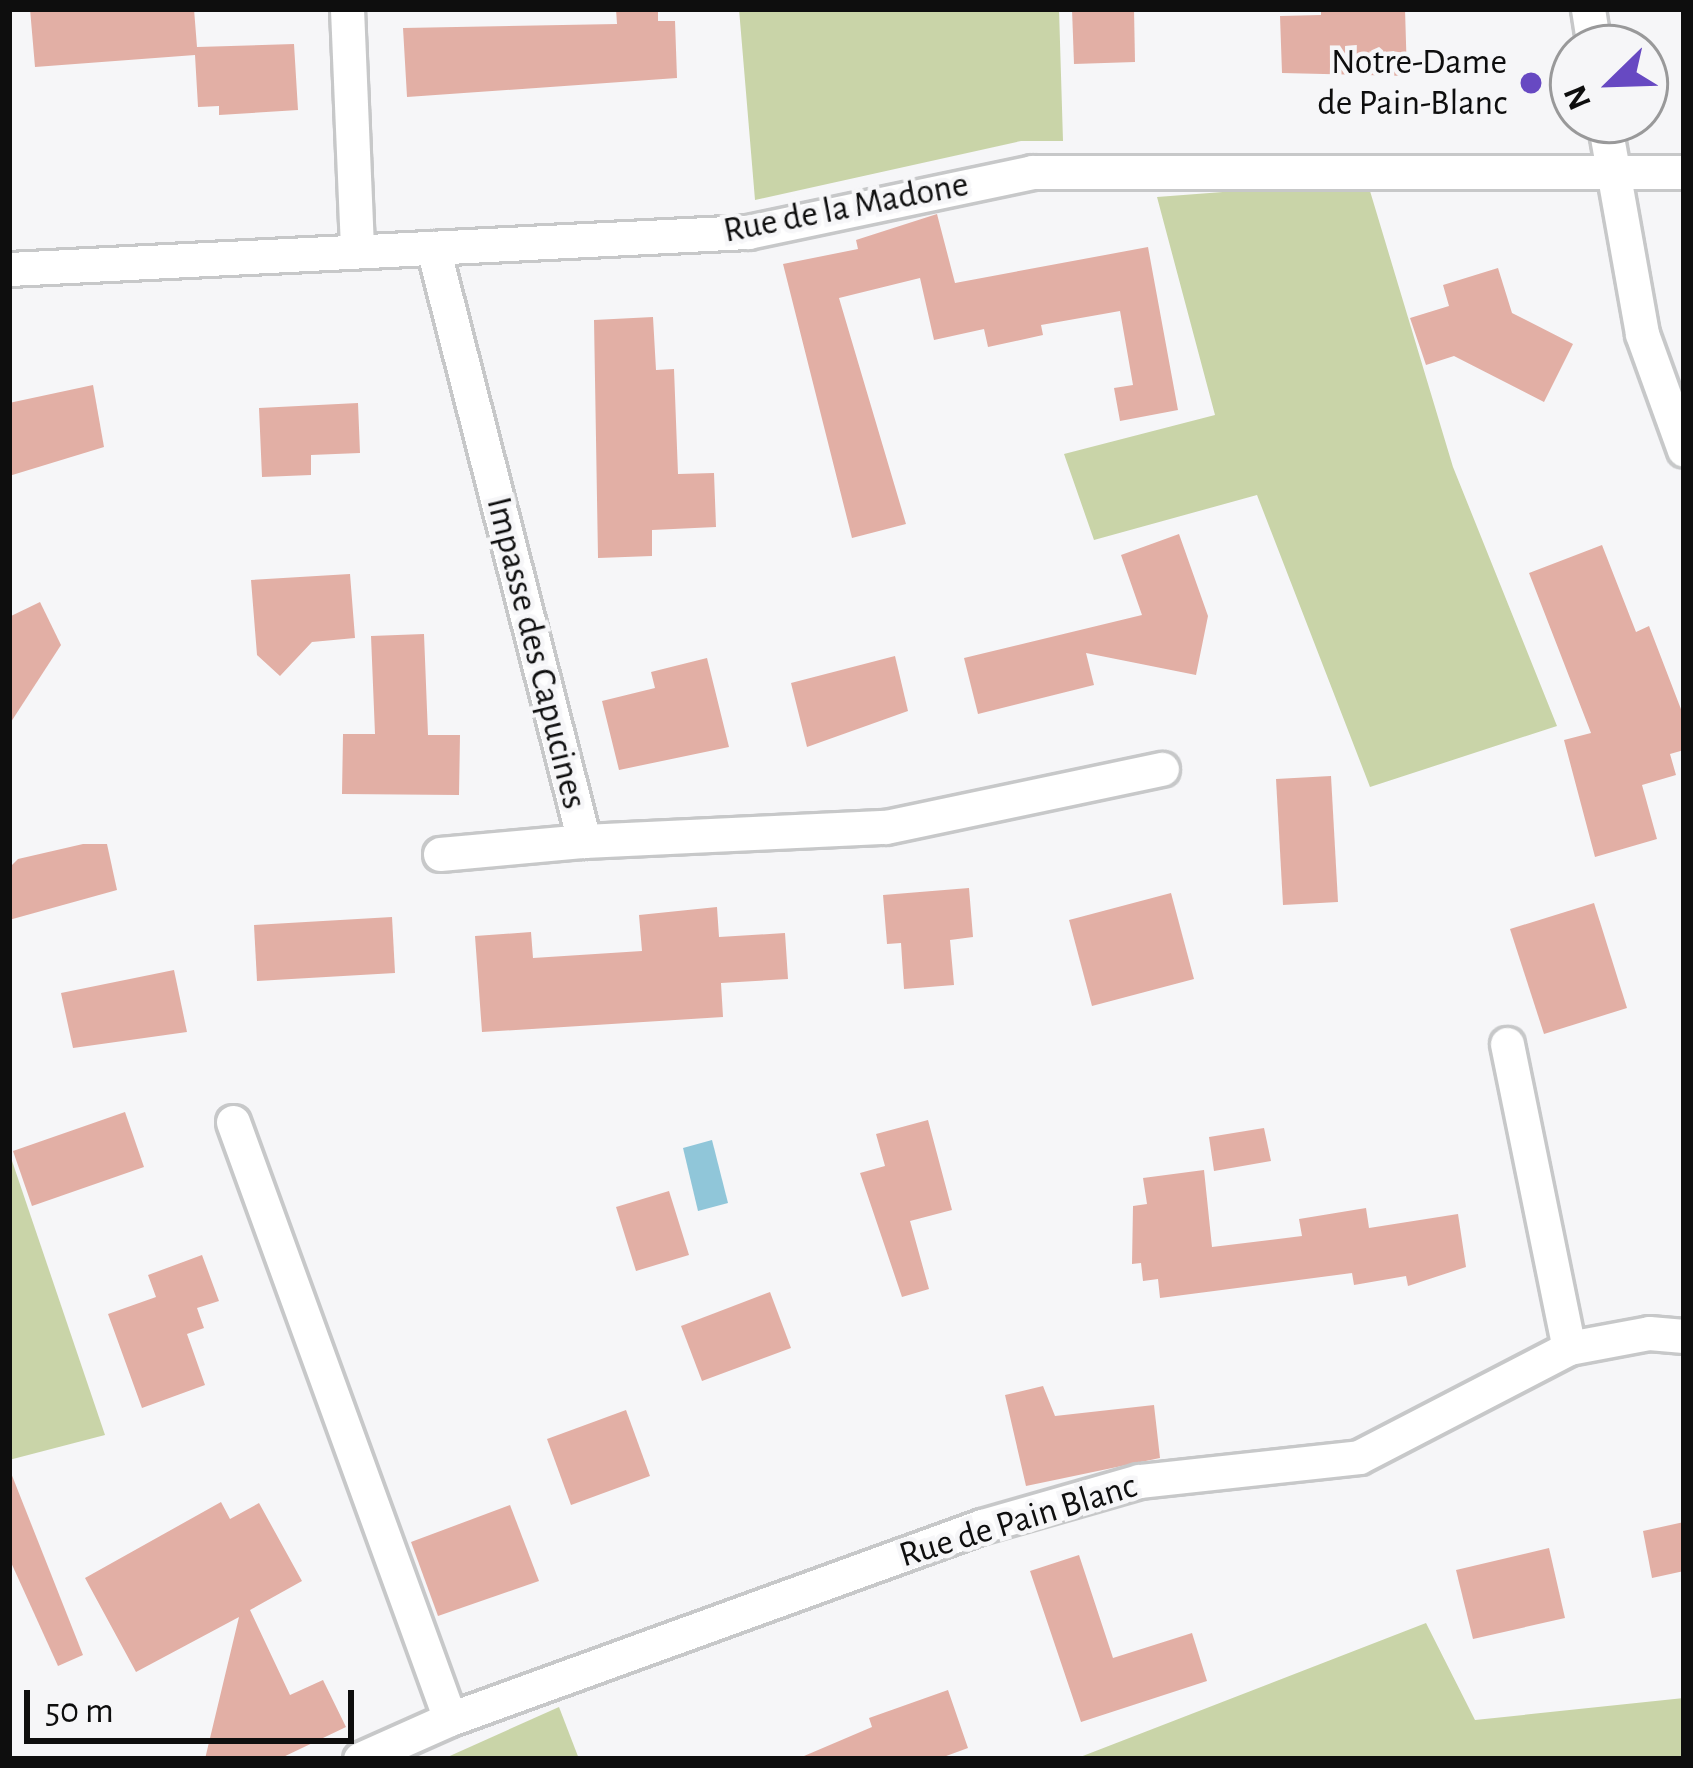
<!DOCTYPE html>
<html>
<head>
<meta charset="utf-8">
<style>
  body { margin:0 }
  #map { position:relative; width:1693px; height:1768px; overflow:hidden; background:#f6f6f8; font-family:"Alegreya Sans",sans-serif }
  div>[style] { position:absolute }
  .green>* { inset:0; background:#c9d4a8 }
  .water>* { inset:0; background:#90c6d9 }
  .building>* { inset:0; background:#e2afa5 }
  .roads { filter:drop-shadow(3px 0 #c7c8c9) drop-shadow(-3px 0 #c7c8c9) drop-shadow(0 3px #c7c8c9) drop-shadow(0 -3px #c7c8c9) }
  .minor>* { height:33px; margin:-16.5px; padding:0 16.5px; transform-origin:16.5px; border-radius:16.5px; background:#fff }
  .dots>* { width:33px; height:33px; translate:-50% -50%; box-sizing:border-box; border:6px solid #f6f6f8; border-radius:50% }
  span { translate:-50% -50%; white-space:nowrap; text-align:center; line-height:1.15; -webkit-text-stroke:9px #f6f6f8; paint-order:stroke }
  .poi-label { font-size:36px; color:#0e0e0e }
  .right { translate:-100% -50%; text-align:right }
  .street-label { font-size:36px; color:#0e0e0e }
  .frame { position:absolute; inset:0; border:12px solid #0e0e0e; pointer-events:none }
  .north { position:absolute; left:1549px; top:24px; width:120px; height:120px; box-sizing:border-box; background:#f6f6f8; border:3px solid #99999a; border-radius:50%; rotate:247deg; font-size:33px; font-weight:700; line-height:48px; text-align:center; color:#0e0e0e }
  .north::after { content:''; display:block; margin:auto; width:42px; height:54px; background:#6749c2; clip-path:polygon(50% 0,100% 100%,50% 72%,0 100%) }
  .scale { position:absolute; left:24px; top:1690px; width:330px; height:54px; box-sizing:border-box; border:6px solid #0e0e0e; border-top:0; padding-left:15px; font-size:36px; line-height:42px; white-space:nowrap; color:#0e0e0e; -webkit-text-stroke:9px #f6f6f8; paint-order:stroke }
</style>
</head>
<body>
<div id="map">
  <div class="green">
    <div style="clip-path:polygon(739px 9px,1059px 9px,1063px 141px,1021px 141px,755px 200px)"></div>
    <div style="clip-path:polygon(1367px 181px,1453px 467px,1557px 726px,1370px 787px,1257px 495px,1094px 540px,1064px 454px,1215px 415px,1157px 197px)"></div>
    <div style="clip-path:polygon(9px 1152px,105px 1435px,9px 1460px)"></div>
    <div style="clip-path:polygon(1426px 1623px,1475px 1720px,1684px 1698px,1684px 1759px,1075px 1759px)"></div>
    <div style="clip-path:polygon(559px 1707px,579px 1759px,443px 1759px)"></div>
  </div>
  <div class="water">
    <div style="clip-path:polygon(712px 1140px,728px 1203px,698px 1211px,683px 1148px)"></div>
  </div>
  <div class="building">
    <div style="clip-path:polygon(30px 9px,194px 9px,197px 47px,294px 44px,298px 110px,219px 115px,219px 106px,198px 107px,195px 55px,35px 67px)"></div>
    <div style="clip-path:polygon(616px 9px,658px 9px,658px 21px,675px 21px,677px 78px,407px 97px,403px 28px,617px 24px)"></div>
    <div style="clip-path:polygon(1072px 9px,1134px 9px,1135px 62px,1074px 64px)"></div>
    <div style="clip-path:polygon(1321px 9px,1405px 9px,1407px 76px,1282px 73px,1280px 16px,1321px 15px)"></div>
    <div style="clip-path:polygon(937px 214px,955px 283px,1148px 247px,1178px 410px,1120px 421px,1114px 388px,1133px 385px,1120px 311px,1041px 325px,1043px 335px,988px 347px,984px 329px,934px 340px,920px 278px,839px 298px,906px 524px,852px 538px,783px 264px,858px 249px,856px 240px)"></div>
    <div style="clip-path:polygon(1498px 268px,1512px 313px,1573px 344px,1544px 402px,1454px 356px,1426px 365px,1410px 318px,1449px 306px,1443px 285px)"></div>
    <div style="clip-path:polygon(653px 317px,656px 370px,674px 369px,678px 474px,714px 473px,716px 527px,652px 530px,652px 556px,598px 558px,594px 320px)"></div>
    <div style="clip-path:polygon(93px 385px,104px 447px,9px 476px,9px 403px)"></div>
    <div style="clip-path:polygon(358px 403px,360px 453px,311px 455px,311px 475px,262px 477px,259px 408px)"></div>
    <div style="clip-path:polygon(1179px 534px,1208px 616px,1196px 675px,1086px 653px,1094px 685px,978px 714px,964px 658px,1142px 615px,1121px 555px)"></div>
    <div style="clip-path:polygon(1602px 545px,1636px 632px,1649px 626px,1684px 717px,1684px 750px,1670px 754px,1676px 775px,1642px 785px,1657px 839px,1595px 857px,1564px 740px,1591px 733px,1529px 573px)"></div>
    <div style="clip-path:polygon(350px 574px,355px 638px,312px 642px,280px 676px,257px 655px,251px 580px)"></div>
    <div style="clip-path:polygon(40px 602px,61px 645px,9px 725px,9px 617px)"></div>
    <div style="clip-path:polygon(424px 634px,428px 735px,460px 735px,459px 795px,342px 794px,343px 734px,375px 734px,371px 636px)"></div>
    <div style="clip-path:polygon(895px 656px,908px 711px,807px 747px,791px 683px)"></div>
    <div style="clip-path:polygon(707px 658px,729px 747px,619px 770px,602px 701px,655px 688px,651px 672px)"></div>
    <div style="clip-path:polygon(1331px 776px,1338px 902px,1283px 905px,1276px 779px)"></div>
    <div style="clip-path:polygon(83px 844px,107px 844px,117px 890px,9px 920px,9px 868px,18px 859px)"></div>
    <div style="clip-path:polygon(969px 888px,973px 937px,950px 940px,954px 985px,904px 989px,901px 943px,887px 944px,883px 895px)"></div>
    <div style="clip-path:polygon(1171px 893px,1194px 979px,1092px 1006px,1069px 920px)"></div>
    <div style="clip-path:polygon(1594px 903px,1627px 1008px,1544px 1034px,1510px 929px)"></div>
    <div style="clip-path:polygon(717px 907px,719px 937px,785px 933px,788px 979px,721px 983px,723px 1017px,482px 1032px,475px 936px,531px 932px,533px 958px,642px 951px,639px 915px)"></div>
    <div style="clip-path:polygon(392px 917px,395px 973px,257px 981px,254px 925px)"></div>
    <div style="clip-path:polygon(174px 970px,187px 1032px,73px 1048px,61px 993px)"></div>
    <div style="clip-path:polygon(125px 1112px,144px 1167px,32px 1206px,13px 1151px)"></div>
    <div style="clip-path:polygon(928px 1120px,952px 1210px,910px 1221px,929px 1289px,902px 1297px,860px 1173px,885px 1166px,876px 1134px)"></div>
    <div style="clip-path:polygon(1264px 1128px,1271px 1161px,1214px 1171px,1209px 1137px)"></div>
    <div style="clip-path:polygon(1204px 1170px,1212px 1247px,1302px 1236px,1299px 1219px,1366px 1208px,1369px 1228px,1458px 1214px,1466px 1267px,1408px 1286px,1406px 1276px,1354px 1285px,1352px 1273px,1160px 1298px,1158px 1279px,1143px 1281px,1141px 1263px,1132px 1264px,1133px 1206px,1147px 1204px,1143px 1178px)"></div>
    <div style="clip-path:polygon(669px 1191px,689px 1255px,636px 1271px,616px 1207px)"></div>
    <div style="clip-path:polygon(202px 1255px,219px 1301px,197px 1308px,204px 1328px,187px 1334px,205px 1385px,142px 1408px,108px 1314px,156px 1297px,148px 1275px)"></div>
    <div style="clip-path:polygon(770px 1292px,791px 1348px,702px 1381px,681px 1326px)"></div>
    <div style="clip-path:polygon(1043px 1386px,1055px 1416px,1154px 1405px,1160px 1458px,1026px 1486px,1005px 1395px)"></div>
    <div style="clip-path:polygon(626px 1410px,650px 1476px,571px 1505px,547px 1439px)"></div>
    <div style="clip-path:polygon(11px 1473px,83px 1655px,58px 1666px,9px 1558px)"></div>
    <div style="clip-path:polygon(221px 1502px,230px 1519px,259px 1503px,302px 1581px,250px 1610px,290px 1695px,323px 1680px,346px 1727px,279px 1759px,205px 1759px,239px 1617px,136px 1672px,85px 1578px)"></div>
    <div style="clip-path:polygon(510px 1505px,539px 1581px,438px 1616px,411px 1542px)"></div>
    <div style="clip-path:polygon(1684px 1522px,1684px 1571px,1652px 1578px,1643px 1531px)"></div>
    <div style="clip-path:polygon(1549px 1548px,1565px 1618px,1473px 1639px,1456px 1570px)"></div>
    <div style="clip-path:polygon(1079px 1555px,1113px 1658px,1192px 1633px,1207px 1681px,1081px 1722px,1030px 1571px)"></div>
    <div style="clip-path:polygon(948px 1690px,968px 1748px,938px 1759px,797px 1759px,872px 1727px,869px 1718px)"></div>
  </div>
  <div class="roads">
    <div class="minor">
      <div style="left:347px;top:9px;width:239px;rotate:87.6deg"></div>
      <div style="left:1588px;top:9px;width:39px;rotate:81deg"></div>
      <div style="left:1604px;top:120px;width:217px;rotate:79.9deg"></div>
      <div style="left:1642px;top:334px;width:123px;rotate:70.1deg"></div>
      <div style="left:433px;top:248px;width:612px;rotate:75.71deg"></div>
      <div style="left:584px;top:841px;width:302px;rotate:-2.7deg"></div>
      <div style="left:886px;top:827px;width:282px;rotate:-11.9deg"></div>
      <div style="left:9px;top:269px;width:740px;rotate:-2.87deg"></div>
      <div style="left:748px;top:232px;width:290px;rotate:-11.9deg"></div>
      <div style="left:1032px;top:172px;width:652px"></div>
      <div style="left:440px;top:854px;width:145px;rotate:-5.2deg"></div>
      <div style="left:1507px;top:1044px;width:310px;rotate:78.5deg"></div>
      <div style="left:233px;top:1122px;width:635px;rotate:70.02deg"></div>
      <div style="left:360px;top:1759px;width:98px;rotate:-24deg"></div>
      <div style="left:450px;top:1719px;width:566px;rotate:-19.94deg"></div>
      <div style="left:982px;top:1526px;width:163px;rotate:-16deg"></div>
      <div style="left:1139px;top:1481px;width:221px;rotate:-6.2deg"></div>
      <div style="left:1359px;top:1457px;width:237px;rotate:-27.4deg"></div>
      <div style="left:1569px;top:1348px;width:81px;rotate:-10.6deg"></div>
      <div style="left:1649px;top:1333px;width:35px;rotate:5deg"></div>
    </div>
  </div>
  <div class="dots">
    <div style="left:1531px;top:83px;background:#6749c2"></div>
  </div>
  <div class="poi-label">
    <span class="right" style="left:1507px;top:83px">Notre-Dame<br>de Pain-Blanc</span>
  </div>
  <div class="street-label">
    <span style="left:846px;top:208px;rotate:-11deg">Rue de la Madone</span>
    <span style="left:536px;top:653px;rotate:76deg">Impasse des Capucines</span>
    <span style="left:1018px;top:1521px;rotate:-17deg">Rue de Pain Blanc</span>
  </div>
  <div class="frame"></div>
  <div class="north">N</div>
  <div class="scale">50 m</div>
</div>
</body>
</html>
